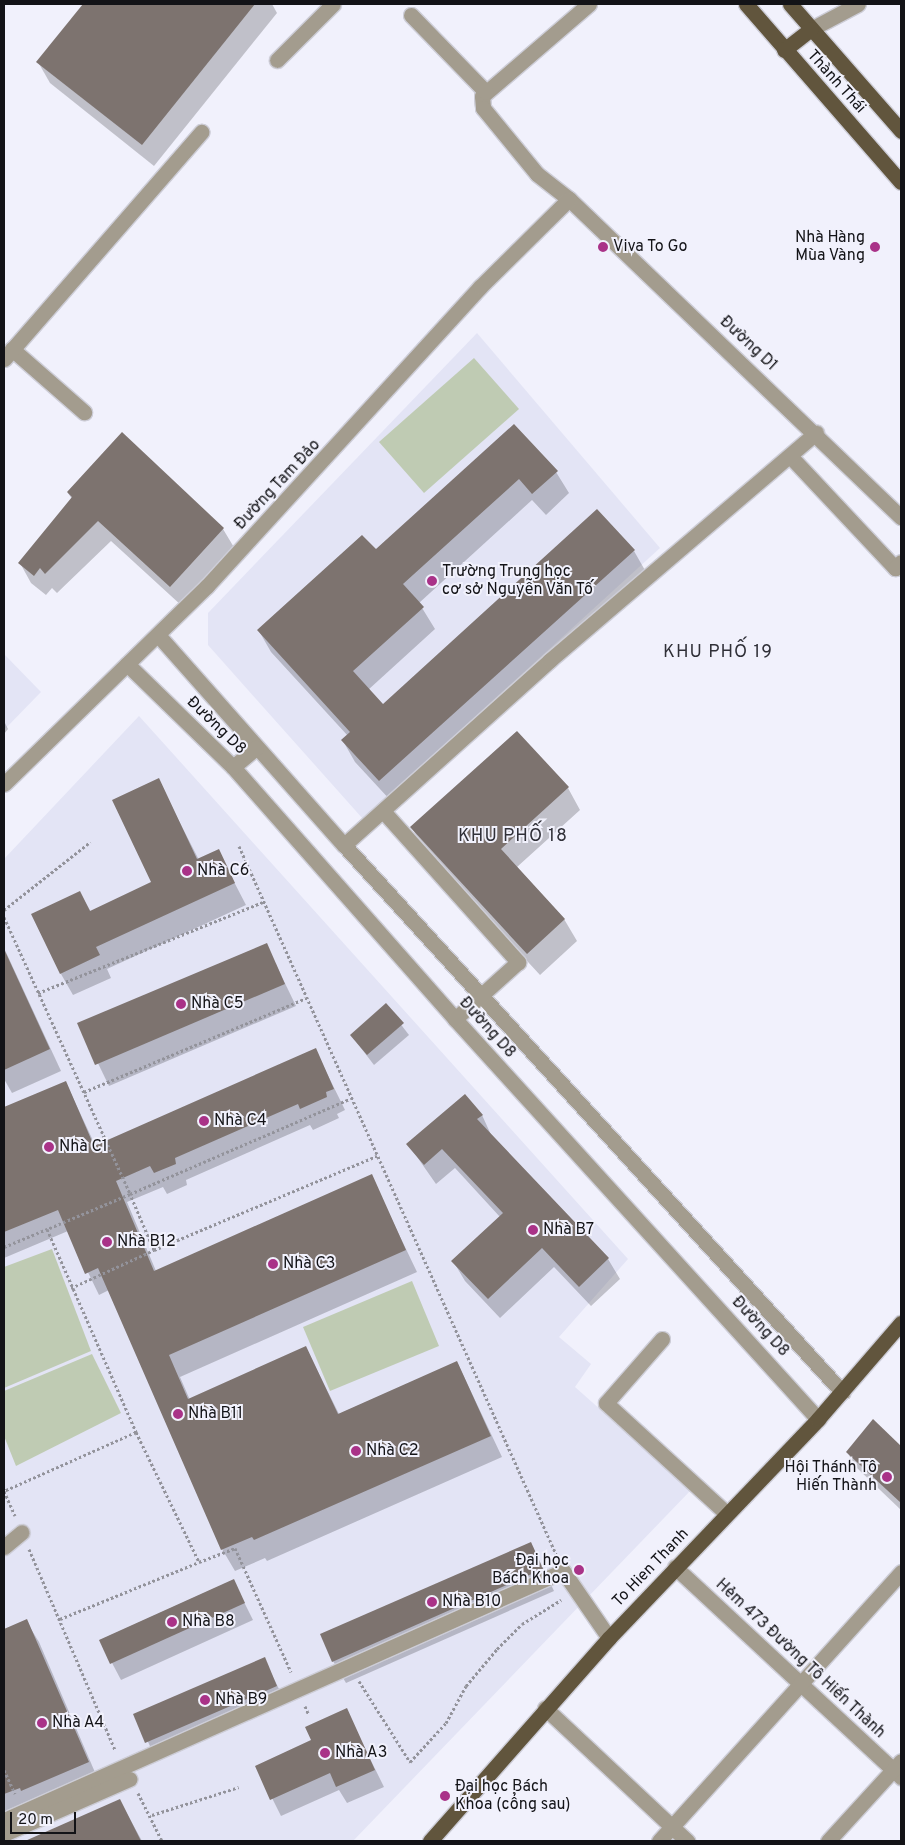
<!DOCTYPE html>
<html>
<head>
<meta charset="utf-8">
<style>
  body { margin:0 }
  #map { position:relative; width:905px; height:1845px; overflow:hidden; background:#f1f1fc; font-family:Overpass,sans-serif }
  div>[style] { position:absolute }
  .built>* { inset:0; background:#e3e4f5 }
  .green>* { inset:0; background:#bfcbb3 }
  .shadow>* { inset:0; background:#0003 }
  .building>* { inset:0; background:#7d736f }
  .path>* { height:3px; margin-top:-1.5px; transform-origin:0; background:repeating-linear-gradient(90deg,#93939b 0 2.5px,transparent 0 5px) }
  .roads { filter:drop-shadow(1px 0 #cdcdd7) drop-shadow(-1px 0 #cdcdd7) drop-shadow(0 1px #cdcdd7) drop-shadow(0 -1px #cdcdd7) }
  .minor>* { height:15px; margin:-7.5px; padding:0 7.5px; transform-origin:7.5px; border-radius:7.5px; background:#a39c8e }
  .major>* { height:15px; margin:-7.5px; padding:0 7.5px; transform-origin:7.5px; border-radius:7.5px; background:#61553d }
  .dots>* { width:14px; height:14px; translate:-50% -50%; box-sizing:border-box; border:2px solid #f1f1fc; border-radius:50% }
  span { translate:-50% -50%; white-space:nowrap; text-align:center; line-height:1.15; -webkit-text-stroke:4px #f1f1fc; paint-order:stroke }
  .street-label { font-size:16px; color:#131317 }
  .poi-label { font-size:16px; color:#131317 }
  .right { translate:-100% -50%; text-align:right }
  .left { translate:0 -50%; text-align:left }
  .neighbourhood-label { font-size:18px; color:#303038; letter-spacing:1px }
  .frame { position:absolute; inset:0; border:5px solid #131317; pointer-events:none }
  .scale { position:absolute; left:10px; top:1812px; width:66px; height:22px; box-sizing:border-box; border:2px solid #131317; border-top:0; padding-left:6px; font-size:15px; line-height:18px; white-space:nowrap; color:#131317; -webkit-text-stroke:4px #f1f1fc; paint-order:stroke }
</style>
</head>
<body>
<div id="map">
  <div class="built">
    <div style="clip-path:polygon(477px 333px,660px 548px,363px 819px,208px 645px,208px 613px)"></div>
    <div style="clip-path:polygon(4px 654px,41px 692px,4px 730px)"></div>
    <div style="clip-path:polygon(139px 716px,628px 1259px,559px 1337px,591px 1364px,575px 1387px,691px 1490px,353px 1841px,4px 1841px,4px 859px)"></div>
  </div>
  <div class="green">
    <div style="clip-path:polygon(474px 358px,519px 409px,424px 493px,379px 442px)"></div>
    <div style="clip-path:polygon(52px 1249px,91px 1351px,4px 1388px,4px 1267px)"></div>
    <div style="clip-path:polygon(412px 1281px,439px 1346px,330px 1391px,303px 1327px)"></div>
    <div style="clip-path:polygon(92px 1354px,121px 1413px,16px 1466px,4px 1436px,4px 1391px)"></div>
  </div>
  <div class="shadow">
    <div style="clip-path:polygon(84px 4px,272px 4px,277px 13px,154px 166px,50px 83px,38px 62px)"></div>
    <div style="clip-path:polygon(514px 426px,556px 472px,569px 493px,546px 515px,532px 500px,419px 603px,435px 629px,368px 690px,383px 706px,634px 551px,646px 572px,392px 802px,355px 762px,343px 741px,348px 736px,271px 652px,259px 631px,376px 551px)"></div>
    <div style="clip-path:polygon(122px 434px,223px 529px,235px 549px,182px 606px,111px 541px,57px 593px,52px 588px,46px 595px,31px 583px,20px 563px,72px 499px,68px 493px)"></div>
    <div style="clip-path:polygon(4px 721px,8px 729px,4px 734px)"></div>
    <div style="clip-path:polygon(516px 732px,568px 788px,580px 810px,517px 867px,564px 919px,577px 941px,540px 975px,424px 849px,412px 828px)"></div>
    <div style="clip-path:polygon(158px 780px,199px 860px,218px 851px,246px 905px,107px 969px,111px 978px,73px 995px,61px 974px,80px 893px,91px 912px,153px 883px)"></div>
    <div style="clip-path:polygon(266px 944px,296px 1006px,109px 1086px,79px 1024px)"></div>
    <div style="clip-path:polygon(4px 948px,61px 1071px,12px 1093px,4px 1079px)"></div>
    <div style="clip-path:polygon(386px 1005px,409px 1035px,374px 1065px,351px 1035px)"></div>
    <div style="clip-path:polygon(315px 1049px,345px 1110px,337px 1114px,339px 1118px,313px 1130px,310px 1125px,186px 1180px,187px 1185px,167px 1194px,163px 1187px,127px 1202px,156px 1271px,371px 1176px,417px 1272px,180px 1377px,190px 1400px,306px 1348px,339px 1414px,457px 1362px,502px 1457px,267px 1561px,265px 1558px,235px 1571px,222px 1549px,109px 1290px,99px 1295px,68px 1231px,4px 1258px,4px 1109px,66px 1083px,96px 1147px)"></div>
    <div style="clip-path:polygon(482px 1115px,492px 1137px,608px 1259px,620px 1279px,591px 1306px,554px 1267px,500px 1318px,465px 1281px,453px 1261px,500px 1217px,455px 1168px,436px 1184px,408px 1144px)"></div>
    <div style="clip-path:polygon(873px 1421px,901px 1448px,901px 1510px,857px 1468px,847px 1452px)"></div>
    <div style="clip-path:polygon(531px 1543px,554px 1591px,346px 1683px,333px 1661px)"></div>
    <div style="clip-path:polygon(233px 1580px,253px 1620px,121px 1680px,100px 1640px)"></div>
    <div style="clip-path:polygon(26px 1621px,39px 1642px,100px 1784px,4px 1822px,4px 1630px)"></div>
    <div style="clip-path:polygon(264px 1659px,286px 1703px,156px 1759px,135px 1714px)"></div>
    <div style="clip-path:polygon(346px 1710px,384px 1787px,347px 1803px,339px 1790px,281px 1816px,256px 1766px,313px 1741px)"></div>
    <div style="clip-path:polygon(120px 1801px,142px 1841px,29px 1841px)"></div>
  </div>
  <div class="building">
    <div style="clip-path:polygon(83px 4px,255px 4px,142px 145px,36px 62px)"></div>
    <div style="clip-path:polygon(514px 424px,558px 471px,532px 494px,519px 479px,403px 584px,424px 607px,353px 671px,383px 704px,597px 509px,635px 550px,379px 781px,341px 740px,350px 732px,257px 630px,362px 535px,376px 549px)"></div>
    <div style="clip-path:polygon(122px 432px,224px 528px,170px 587px,98px 521px,45px 574px,40px 568px,34px 576px,18px 563px,72px 497px,67px 492px)"></div>
    <div style="clip-path:polygon(517px 731px,569px 787px,501px 849px,565px 919px,527px 954px,410px 827px)"></div>
    <div style="clip-path:polygon(159px 778px,197px 859px,219px 849px,235px 883px,96px 947px,100px 955px,60px 974px,31px 914px,80px 891px,90px 911px,151px 882px,112px 800px)"></div>
    <div style="clip-path:polygon(267px 943px,285px 984px,95px 1065px,77px 1023px)"></div>
    <div style="clip-path:polygon(4px 949px,50px 1049px,4px 1070px)"></div>
    <div style="clip-path:polygon(386px 1003px,404px 1023px,367px 1055px,350px 1035px)"></div>
    <div style="clip-path:polygon(316px 1048px,334px 1089px,326px 1092px,327px 1097px,300px 1109px,298px 1104px,175px 1158px,176px 1164px,154px 1173px,150px 1166px,116px 1181px,154px 1271px,372px 1174px,406px 1250px,169px 1355px,188px 1399px,306px 1346px,338px 1414px,457px 1361px,491px 1436px,254px 1540px,252px 1537px,221px 1550px,98px 1268px,85px 1274px,58px 1210px,4px 1232px,4px 1107px,66px 1081px,94px 1146px)"></div>
    <div style="clip-path:polygon(465px 1094px,483px 1115px,477px 1119px,609px 1258px,579px 1287px,542px 1248px,488px 1299px,451px 1261px,503px 1213px,442px 1149px,424px 1165px,406px 1144px)"></div>
    <div style="clip-path:polygon(873px 1419px,901px 1446px,901px 1503px,846px 1452px)"></div>
    <div style="clip-path:polygon(531px 1542px,543px 1569px,332px 1662px,320px 1634px)"></div>
    <div style="clip-path:polygon(234px 1579px,245px 1603px,110px 1664px,99px 1640px)"></div>
    <div style="clip-path:polygon(27px 1619px,89px 1762px,21px 1791px,20px 1788px,4px 1794px,4px 1629px)"></div>
    <div style="clip-path:polygon(265px 1657px,277px 1686px,145px 1743px,133px 1714px)"></div>
    <div style="clip-path:polygon(347px 1708px,375px 1770px,336px 1787px,330px 1773px,270px 1800px,255px 1766px,311px 1740px,305px 1727px)"></div>
    <div style="clip-path:polygon(120px 1799px,141px 1841px,25px 1841px)"></div>
  </div>
  <div class="path">
    <div style="left:239px;top:846px;width:776px;rotate:65.88deg"></div>
    <div style="left:4px;top:910px;width:110px;rotate:-38.3deg"></div>
    <div style="left:4px;top:917px;width:304px;rotate:65.5deg"></div>
    <div style="left:130px;top:1194px;width:90px;rotate:157.1deg"></div>
    <div style="left:47px;top:1229px;width:222px;rotate:66.3deg"></div>
    <div style="left:136px;top:1432px;width:145px;rotate:155.9deg"></div>
    <div style="left:4px;top:1491px;width:27px;rotate:66deg"></div>
    <div style="left:38px;top:993px;width:243px;rotate:-22deg"></div>
    <div style="left:84px;top:1092px;width:241px;rotate:-22.9deg"></div>
    <div style="left:4px;top:1247px;width:47px;rotate:-22.7deg"></div>
    <div style="left:154px;top:1250px;width:242px;rotate:-22.9deg"></div>
    <div style="left:71px;top:1288px;width:91px;rotate:-24.6deg"></div>
    <div style="left:154px;top:1250px;width:61px;rotate:-113.2deg"></div>
    <div style="left:130px;top:1194px;width:240px;rotate:-23.4deg"></div>
    <div style="left:136px;top:1432px;width:144px;rotate:64.1deg"></div>
    <div style="left:199px;top:1562px;width:39px;rotate:-21deg"></div>
    <div style="left:235px;top:1548px;width:136px;rotate:65.7deg"></div>
    <div style="left:29px;top:1549px;width:219px;rotate:66.8deg"></div>
    <div style="left:60px;top:1619px;width:150px;rotate:-22.3deg"></div>
    <div style="left:359px;top:1681px;width:96px;rotate:57.8deg"></div>
    <div style="left:410px;top:1762px;width:53px;rotate:-47.3deg"></div>
    <div style="left:446px;top:1723px;width:42px;rotate:-61.6deg"></div>
    <div style="left:466px;top:1686px;width:48px;rotate:-50deg"></div>
    <div style="left:497px;top:1649px;width:35px;rotate:-45deg"></div>
    <div style="left:522px;top:1624px;width:46px;rotate:-31.6deg"></div>
    <div style="left:305px;top:1706px;width:8px;rotate:67deg"></div>
    <div style="left:4px;top:1770px;width:26px;rotate:65deg"></div>
    <div style="left:138px;top:1793px;width:54px;rotate:63.4deg"></div>
    <div style="left:152px;top:1815px;width:91px;rotate:-17.8deg"></div>
  </div>
  <div class="roads">
    <div class="minor">
      <div style="left:589px;top:4px;width:141px;rotate:139.3deg"></div>
      <div style="left:482px;top:96px;width:12px;rotate:85deg"></div>
      <div style="left:483px;top:108px;width:85px;rotate:50.7deg"></div>
      <div style="left:537px;top:174px;width:41px;rotate:38deg"></div>
      <div style="left:569px;top:199px;width:460px;rotate:43.8deg"></div>
      <div style="left:411px;top:15px;width:107px;rotate:45.8deg"></div>
      <div style="left:811px;top:29px;width:53px;rotate:-28deg"></div>
      <div style="left:277px;top:60px;width:79px;rotate:-45deg"></div>
      <div style="left:12px;top:349px;width:96px;rotate:41.2deg"></div>
      <div style="left:4px;top:359px;width:301px;rotate:-49deg"></div>
      <div style="left:790px;top:456px;width:154px;rotate:46.8deg"></div>
      <div style="left:895px;top:568px;width:8px;rotate:-45deg"></div>
      <div style="left:158px;top:635px;width:281px;rotate:48.5deg"></div>
      <div style="left:344px;top:845px;width:740px;rotate:47.68deg"></div>
      <div style="left:127px;top:664px;width:148px;rotate:44.2deg"></div>
      <div style="left:233px;top:767px;width:336px;rotate:48.6deg"></div>
      <div style="left:455px;top:1019px;width:540px;rotate:47.78deg"></div>
      <div style="left:233px;top:767px;width:30px;rotate:-40deg"></div>
      <div style="left:4px;top:784px;width:284px;rotate:-44.3deg"></div>
      <div style="left:207px;top:586px;width:405px;rotate:-47.6deg"></div>
      <div style="left:480px;top:287px;width:125px;rotate:-44.7deg"></div>
      <div style="left:383px;top:811px;width:203px;rotate:48.2deg"></div>
      <div style="left:518px;top:962px;width:85px;rotate:137.9deg"></div>
      <div style="left:344px;top:845px;width:277px;rotate:-41.9deg"></div>
      <div style="left:550px;top:660px;width:350px;rotate:-40.5deg"></div>
      <div style="left:662px;top:1339px;width:85px;rotate:131.2deg"></div>
      <div style="left:606px;top:1403px;width:164px;rotate:42.5deg"></div>
      <div style="left:4px;top:1547px;width:23px;rotate:-40deg"></div>
      <div style="left:675px;top:1567px;width:309px;rotate:42.9deg"></div>
      <div style="left:545px;top:1708px;width:195px;rotate:43.1deg"></div>
      <div style="left:4px;top:1820px;width:612px;rotate:-24.01deg"></div>
      <div style="left:563px;top:1571px;width:81px;rotate:55.5deg"></div>
      <div style="left:4px;top:1834px;width:137px;rotate:-23.7deg"></div>
      <div style="left:659px;top:1841px;width:362px;rotate:-48deg"></div>
      <div style="left:828px;top:1841px;width:108px;rotate:-47.6deg"></div>
    </div>
    <div class="major">
      <div style="left:746px;top:4px;width:236px;rotate:49deg"></div>
      <div style="left:790px;top:4px;width:169px;rotate:48.8deg"></div>
      <div style="left:784px;top:50px;width:34px;rotate:-38deg"></div>
      <div style="left:430px;top:1841px;width:271px;rotate:-48.6deg"></div>
      <div style="left:609px;top:1638px;width:303px;rotate:-46.3deg"></div>
      <div style="left:818px;top:1419px;width:127px;rotate:-49.2deg"></div>
    </div>
  </div>
  <div class="dots">
    <div style="left:603px;top:247px;background:#a93288"></div>
    <div style="left:875px;top:247px;background:#a93288"></div>
    <div style="left:432px;top:581px;background:#a93288"></div>
    <div style="left:187px;top:871px;background:#a93288"></div>
    <div style="left:181px;top:1004px;background:#a93288"></div>
    <div style="left:204px;top:1121px;background:#a93288"></div>
    <div style="left:49px;top:1147px;background:#a93288"></div>
    <div style="left:533px;top:1230px;background:#a93288"></div>
    <div style="left:107px;top:1242px;background:#a93288"></div>
    <div style="left:273px;top:1264px;background:#a93288"></div>
    <div style="left:178px;top:1414px;background:#a93288"></div>
    <div style="left:356px;top:1451px;background:#a93288"></div>
    <div style="left:887px;top:1477px;background:#a93288"></div>
    <div style="left:579px;top:1570px;background:#a93288"></div>
    <div style="left:432px;top:1602px;background:#a93288"></div>
    <div style="left:172px;top:1622px;background:#a93288"></div>
    <div style="left:205px;top:1700px;background:#a93288"></div>
    <div style="left:42px;top:1723px;background:#a93288"></div>
    <div style="left:325px;top:1753px;background:#a93288"></div>
    <div style="left:445px;top:1796px;background:#a93288"></div>
  </div>
  <div class="street-label">
    <span style="left:836px;top:82px;rotate:48deg">Thành Thái</span>
    <span style="left:748px;top:344px;rotate:43deg">Đường D1</span>
    <span style="left:278px;top:485px;rotate:-47deg">Đường Tam Đảo</span>
    <span style="left:216px;top:726px;rotate:44deg">Đường D8</span>
    <span style="left:487px;top:1028px;rotate:48deg">Đường D8</span>
    <span style="left:760px;top:1327px;rotate:47deg">Đường D8</span>
    <span style="left:651px;top:1568px;rotate:-46deg">To Hien Thanh</span>
    <span style="left:800px;top:1659px;rotate:43deg">Hẻm 473 Đường Tô Hiến Thành</span>
  </div>
  <div class="poi-label">
    <span class="right" style="left:865px;top:247px">Nhà Hàng<br>Mùa Vàng</span>
    <span class="left" style="left:613px;top:247px">Viva To Go</span>
    <span class="left" style="left:442px;top:581px">Trường Trung học<br>cơ sở Nguyễn Văn Tố</span>
    <span class="left" style="left:197px;top:871px">Nhà C6</span>
    <span class="left" style="left:191px;top:1004px">Nhà C5</span>
    <span class="left" style="left:214px;top:1121px">Nhà C4</span>
    <span class="left" style="left:59px;top:1147px">Nhà C1</span>
    <span class="left" style="left:543px;top:1230px">Nhà B7</span>
    <span class="left" style="left:117px;top:1242px">Nhà B12</span>
    <span class="left" style="left:283px;top:1264px">Nhà C3</span>
    <span class="left" style="left:188px;top:1414px">Nhà B11</span>
    <span class="left" style="left:366px;top:1451px">Nhà C2</span>
    <span class="right" style="left:877px;top:1477px">Hội Thánh Tô<br>Hiến Thành</span>
    <span class="right" style="left:569px;top:1570px">Đại học<br>Bách Khoa</span>
    <span class="left" style="left:442px;top:1602px">Nhà B10</span>
    <span class="left" style="left:182px;top:1622px">Nhà B8</span>
    <span class="left" style="left:215px;top:1700px">Nhà B9</span>
    <span class="left" style="left:52px;top:1723px">Nhà A4</span>
    <span class="left" style="left:335px;top:1753px">Nhà A3</span>
    <span class="left" style="left:455px;top:1796px">Đại học Bách<br>Khoa (cổng sau)</span>
  </div>
  <div class="neighbourhood-label">
    <span style="left:718px;top:653px">KHU PHỐ 19</span>
    <span style="left:513px;top:837px">KHU PHỐ 18</span>
  </div>
  <div class="frame"></div>
  <div class="scale">20 m</div>
</div>
</body>
</html>
